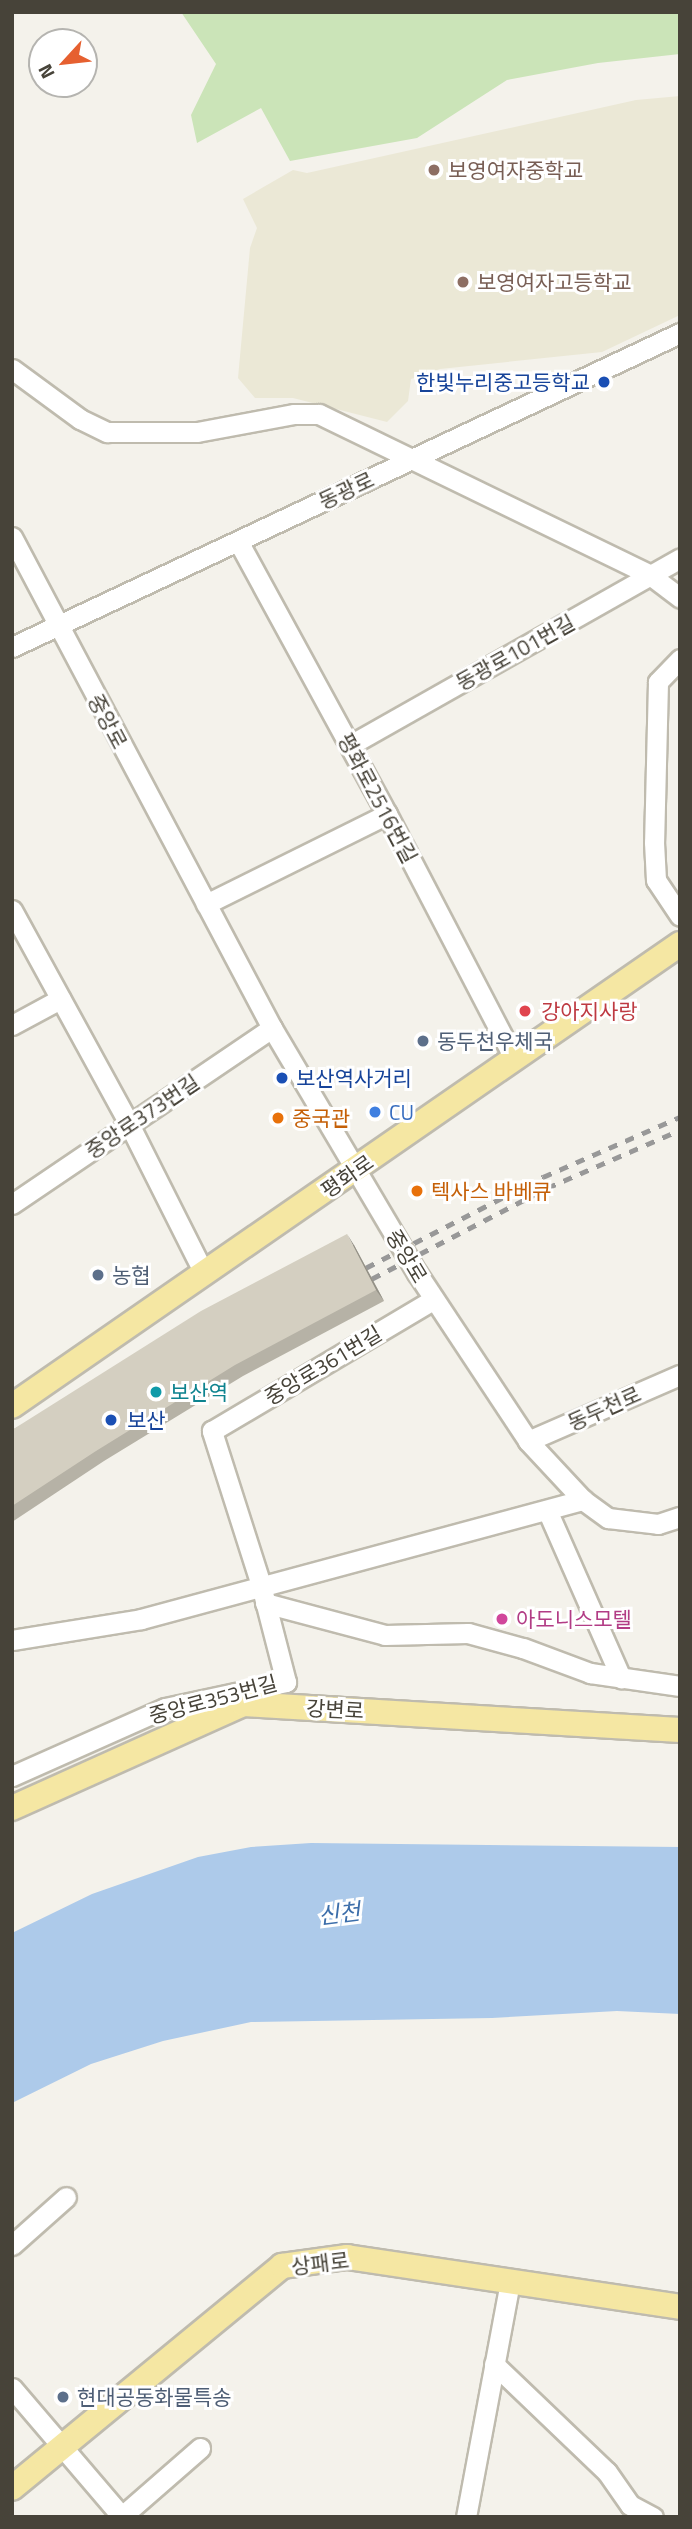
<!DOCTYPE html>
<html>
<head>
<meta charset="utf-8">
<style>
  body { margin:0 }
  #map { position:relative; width:692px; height:2529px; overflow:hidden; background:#f4f2eb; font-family:"Titillium Web","Noto Sans KR",sans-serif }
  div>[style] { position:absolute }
  .education>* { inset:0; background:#ebe8d6 }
  .green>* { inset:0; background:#cbe4b8 }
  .water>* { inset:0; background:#adcaea }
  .roads { filter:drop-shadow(2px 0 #bfbbae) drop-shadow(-2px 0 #bfbbae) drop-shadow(0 2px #bfbbae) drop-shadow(0 -2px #bfbbae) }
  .minor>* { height:19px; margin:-9.5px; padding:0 9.5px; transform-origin:9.5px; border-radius:9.5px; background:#fff }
  .major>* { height:24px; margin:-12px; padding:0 12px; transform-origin:12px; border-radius:12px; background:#f5e7a3 }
  .rail>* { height:5px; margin-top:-2.5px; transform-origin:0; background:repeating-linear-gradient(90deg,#989898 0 9px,transparent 0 18px) }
  .wall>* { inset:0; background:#b6b2a6 }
  .shaded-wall>* { inset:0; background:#949187 }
  .building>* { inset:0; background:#d4cfc1 }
  .dots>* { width:19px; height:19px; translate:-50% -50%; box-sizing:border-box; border:4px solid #fff; border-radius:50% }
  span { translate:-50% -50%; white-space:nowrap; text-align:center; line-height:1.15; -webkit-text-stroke:6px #fff; paint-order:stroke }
  .education-label { font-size:21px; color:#785e54 }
  .left { translate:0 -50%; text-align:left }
  .transit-label { font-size:21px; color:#164399 }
  .right { translate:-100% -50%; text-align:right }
  .street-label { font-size:21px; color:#474339 }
  .health-label { font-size:21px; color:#be3a42 }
  .service-label { font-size:21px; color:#4e5e75 }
  .shop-label { font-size:21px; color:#366cbe }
  .food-label { font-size:21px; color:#c56008 }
  .culture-label { font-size:21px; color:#0d838f }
  .hotel-label { font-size:21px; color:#b23c85 }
  .water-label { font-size:23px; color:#3c6eaa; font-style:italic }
  .frame { position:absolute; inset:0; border:14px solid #474339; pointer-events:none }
  .north { position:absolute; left:28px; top:28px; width:70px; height:70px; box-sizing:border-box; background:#fff; border:2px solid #b5b4b0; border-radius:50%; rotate:243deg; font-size:19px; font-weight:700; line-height:28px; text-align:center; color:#474339 }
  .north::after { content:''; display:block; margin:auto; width:24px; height:32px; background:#e66030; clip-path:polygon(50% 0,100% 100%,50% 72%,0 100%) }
</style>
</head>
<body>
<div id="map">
  <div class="education">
    <div style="clip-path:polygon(680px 96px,680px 315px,602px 352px,440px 369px,411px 379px,408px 401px,387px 422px,293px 398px,255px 398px,238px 378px,250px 248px,257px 228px,243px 199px,293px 170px,307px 173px,636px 100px)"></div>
  </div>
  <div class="green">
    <div style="clip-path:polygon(181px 12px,680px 12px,680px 54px,598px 63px,507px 80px,417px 138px,290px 161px,261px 108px,197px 143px,191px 115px,216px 64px)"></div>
  </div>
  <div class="water">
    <div style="clip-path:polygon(311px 1843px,680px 1847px,680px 2014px,617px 2011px,492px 2018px,251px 2022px,163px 2041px,91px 2064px,12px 2103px,12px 1933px,92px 1894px,198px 1857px,251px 1847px)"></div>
  </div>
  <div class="roads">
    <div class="minor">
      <div style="left:12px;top:369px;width:84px;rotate:36.3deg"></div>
      <div style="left:80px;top:419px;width:30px;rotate:26deg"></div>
      <div style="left:107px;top:432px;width:90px"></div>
      <div style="left:197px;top:432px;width:99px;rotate:-10.5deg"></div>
      <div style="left:294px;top:414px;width:25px"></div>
      <div style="left:319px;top:414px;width:368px;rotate:25.9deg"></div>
      <div style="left:650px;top:575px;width:38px;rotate:37deg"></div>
      <div style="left:12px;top:537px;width:556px;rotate:62.1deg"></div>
      <div style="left:272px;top:1028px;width:285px;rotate:59.4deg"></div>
      <div style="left:417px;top:1273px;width:201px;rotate:56.5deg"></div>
      <div style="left:528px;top:1441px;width:81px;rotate:47deg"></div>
      <div style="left:583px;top:1500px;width:31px;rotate:36deg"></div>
      <div style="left:608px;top:1518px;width:50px;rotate:6.8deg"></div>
      <div style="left:658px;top:1524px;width:23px;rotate:-18deg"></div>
      <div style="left:238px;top:541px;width:311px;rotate:61.4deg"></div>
      <div style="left:387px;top:814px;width:273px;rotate:62.5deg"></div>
      <div style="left:12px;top:647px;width:738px;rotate:-25.18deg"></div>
      <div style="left:680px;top:659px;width:32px;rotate:134deg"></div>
      <div style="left:658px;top:682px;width:160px;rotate:91.4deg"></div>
      <div style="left:654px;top:842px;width:38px;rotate:87deg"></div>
      <div style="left:656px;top:880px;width:43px;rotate:56.3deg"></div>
      <div style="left:350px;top:745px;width:379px;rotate:-29.5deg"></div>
      <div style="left:206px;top:904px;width:202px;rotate:-26.4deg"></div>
      <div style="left:12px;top:910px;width:244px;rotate:61.3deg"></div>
      <div style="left:129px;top:1124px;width:167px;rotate:63.3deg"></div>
      <div style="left:12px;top:1025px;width:55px;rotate:-28.4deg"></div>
      <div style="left:12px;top:1204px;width:314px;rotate:-34.1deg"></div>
      <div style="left:528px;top:1441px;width:166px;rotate:-23.5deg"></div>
      <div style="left:547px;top:1510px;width:184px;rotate:66.2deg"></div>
      <div style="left:265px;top:1603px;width:124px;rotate:14.9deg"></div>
      <div style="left:385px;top:1635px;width:83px;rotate:-1.4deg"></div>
      <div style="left:468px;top:1633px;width:57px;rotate:15.3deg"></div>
      <div style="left:523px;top:1648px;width:72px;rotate:20.5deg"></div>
      <div style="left:590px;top:1673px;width:91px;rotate:8.2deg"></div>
      <div style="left:12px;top:1640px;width:131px;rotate:-9.2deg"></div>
      <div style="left:141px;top:1619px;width:458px;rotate:-15.1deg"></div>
      <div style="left:12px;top:1776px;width:167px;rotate:-24deg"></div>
      <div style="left:165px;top:1708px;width:124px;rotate:-12.1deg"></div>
      <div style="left:286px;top:1682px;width:100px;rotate:-104.5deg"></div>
      <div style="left:261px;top:1585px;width:162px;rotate:-107.7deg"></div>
      <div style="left:212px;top:1431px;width:258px;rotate:-30.7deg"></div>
      <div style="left:12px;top:2245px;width:72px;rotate:-41.6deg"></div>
      <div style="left:494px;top:2364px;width:156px;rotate:43.7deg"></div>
      <div style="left:607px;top:2472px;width:40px;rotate:55.1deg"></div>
      <div style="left:630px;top:2505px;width:26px;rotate:28deg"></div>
      <div style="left:12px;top:2388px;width:170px;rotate:49.5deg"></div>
      <div style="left:121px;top:2517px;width:105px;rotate:-41.1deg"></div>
      <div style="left:466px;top:2517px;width:240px;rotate:-79.4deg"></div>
    </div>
    <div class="major">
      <div style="left:12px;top:1406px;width:812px;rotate:-34.67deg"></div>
      <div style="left:12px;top:1808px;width:253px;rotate:-24.2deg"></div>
      <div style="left:243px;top:1704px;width:438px;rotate:3.4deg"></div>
      <div style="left:12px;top:2488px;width:350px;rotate:-39.4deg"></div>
      <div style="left:282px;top:2266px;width:66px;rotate:-7.9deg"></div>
      <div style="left:347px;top:2257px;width:337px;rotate:8.5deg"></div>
    </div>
  </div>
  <div class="rail">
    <div style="left:350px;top:1276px;width:217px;rotate:-27.2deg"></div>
    <div style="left:543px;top:1177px;width:150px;rotate:-23.7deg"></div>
    <div style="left:356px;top:1287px;width:215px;rotate:-27.4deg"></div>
    <div style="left:547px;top:1188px;width:145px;rotate:-23.6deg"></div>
  </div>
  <div class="wall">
    <div style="clip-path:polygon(354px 1245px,384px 1301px,243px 1376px,104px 1461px,12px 1522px,12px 1430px)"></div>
  </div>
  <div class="shaded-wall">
    <div style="clip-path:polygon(347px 1234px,354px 1245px,384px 1301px,376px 1290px)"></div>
  </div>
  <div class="building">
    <div style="clip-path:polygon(347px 1234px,376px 1290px,235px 1365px,96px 1451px,12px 1506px,12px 1430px,201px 1311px)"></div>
  </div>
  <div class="dots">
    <div style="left:434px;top:170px;background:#8d6e63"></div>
    <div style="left:463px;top:282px;background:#8d6e63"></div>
    <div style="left:604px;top:382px;background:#1a4fb4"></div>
    <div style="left:525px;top:1011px;background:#e0444e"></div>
    <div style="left:423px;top:1041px;background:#5c6f8a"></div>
    <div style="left:282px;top:1078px;background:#1a4fb4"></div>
    <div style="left:375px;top:1112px;background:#3f7fe0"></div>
    <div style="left:278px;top:1118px;background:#e8710a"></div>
    <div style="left:417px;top:1191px;background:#e8710a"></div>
    <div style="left:98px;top:1275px;background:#5c6f8a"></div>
    <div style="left:156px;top:1392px;background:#0f9aa8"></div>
    <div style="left:111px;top:1420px;background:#1a4fb4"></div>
    <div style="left:502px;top:1619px;background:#d1479c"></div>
    <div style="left:63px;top:2397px;background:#5c6f8a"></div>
  </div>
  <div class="education-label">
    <span class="left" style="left:448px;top:170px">보영여자중학교</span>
    <span class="left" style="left:477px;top:282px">보영여자고등학교</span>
  </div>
  <div class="transit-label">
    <span class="right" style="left:590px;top:382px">한빛누리중고등학교</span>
    <span class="left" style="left:296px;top:1078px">보산역사거리</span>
    <span class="left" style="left:127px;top:1420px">보산</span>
  </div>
  <div class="street-label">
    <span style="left:346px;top:490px;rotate:-25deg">동광로</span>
    <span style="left:515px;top:652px;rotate:-29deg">동광로101번길</span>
    <span style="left:108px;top:721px;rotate:62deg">중앙로</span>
    <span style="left:378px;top:798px;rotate:62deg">평화로2516번길</span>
    <span style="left:142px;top:1116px;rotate:-34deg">중앙로373번길</span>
    <span style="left:347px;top:1176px;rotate:-35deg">평화로</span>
    <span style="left:407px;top:1256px;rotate:59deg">중앙로</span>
    <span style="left:323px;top:1365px;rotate:-31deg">중앙로361번길</span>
    <span style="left:604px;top:1408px;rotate:-24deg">동두천로</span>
    <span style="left:213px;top:1699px;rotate:-15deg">중앙로353번길</span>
    <span style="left:335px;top:1709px;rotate:3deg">강변로</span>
    <span style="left:320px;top:2263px;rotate:-7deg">상패로</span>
  </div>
  <div class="health-label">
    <span class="left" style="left:541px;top:1011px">강아지사랑</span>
  </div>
  <div class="service-label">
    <span class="left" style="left:437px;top:1041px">동두천우체국</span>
    <span class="left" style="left:112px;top:1275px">농협</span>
    <span class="left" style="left:77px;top:2397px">현대공동화물특송</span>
  </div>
  <div class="shop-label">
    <span class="left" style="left:389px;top:1112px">CU</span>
  </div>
  <div class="food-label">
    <span class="left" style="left:292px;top:1118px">중국관</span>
    <span class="left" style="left:431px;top:1191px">텍사스 바베큐</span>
  </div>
  <div class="culture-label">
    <span class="left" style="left:170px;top:1392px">보산역</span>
  </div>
  <div class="hotel-label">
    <span class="left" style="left:516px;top:1619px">아도니스모텔</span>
  </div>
  <div class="water-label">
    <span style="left:339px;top:1914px;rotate:-7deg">신천</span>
  </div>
  <div class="frame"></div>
  <div class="north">N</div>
</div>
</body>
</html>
